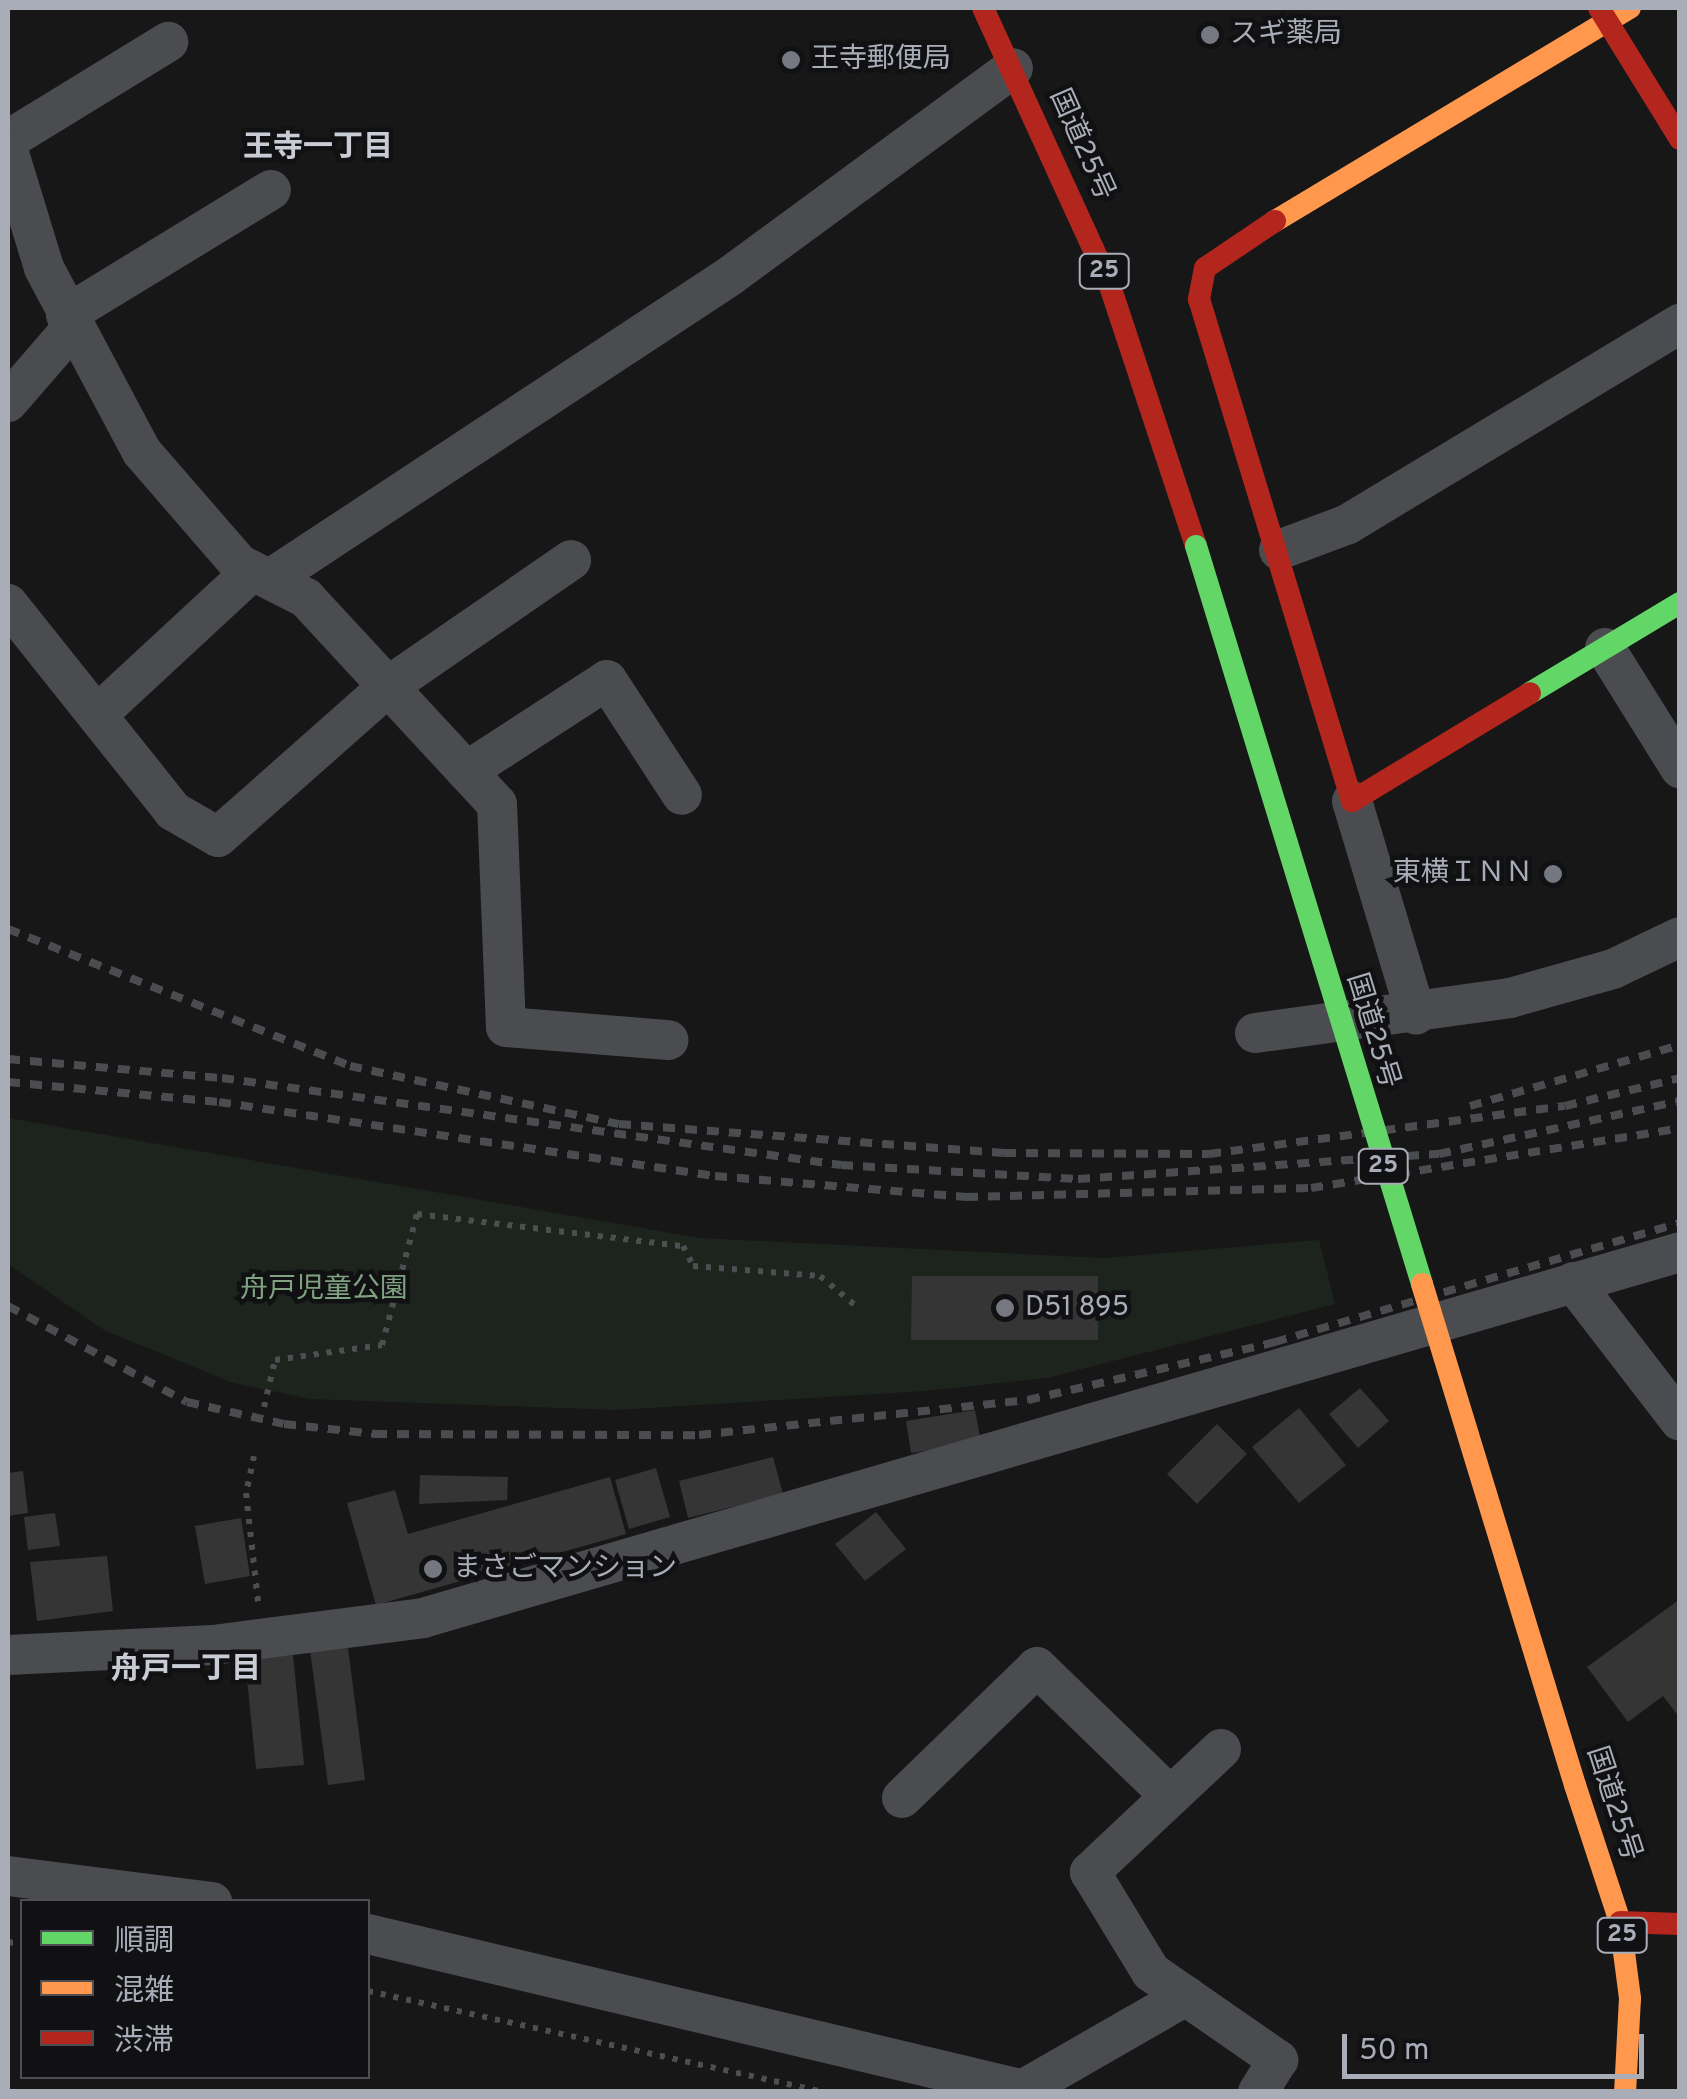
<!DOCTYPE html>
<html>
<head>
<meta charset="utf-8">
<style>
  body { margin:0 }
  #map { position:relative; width:1687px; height:2099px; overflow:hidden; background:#171717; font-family:Overpass,"Noto Sans JP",sans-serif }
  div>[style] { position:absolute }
  .green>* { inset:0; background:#1d241e }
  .building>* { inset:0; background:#353536 }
  .path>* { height:6px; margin-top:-3px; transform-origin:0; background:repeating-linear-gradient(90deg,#4d4e52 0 5px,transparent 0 13px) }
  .street>* { height:40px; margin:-20px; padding:0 20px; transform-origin:20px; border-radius:20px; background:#4b4c50 }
  .fast>* { height:22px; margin:-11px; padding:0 11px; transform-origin:11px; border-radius:11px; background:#63d668 }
  .slow>* { height:22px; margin:-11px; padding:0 11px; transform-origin:11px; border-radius:11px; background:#ff974d }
  .jam>* { height:22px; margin:-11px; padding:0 11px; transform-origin:11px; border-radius:11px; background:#b3261e }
  .rail>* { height:8px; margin-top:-4px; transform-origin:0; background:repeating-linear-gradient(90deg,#4b4c4f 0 12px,transparent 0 22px) }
  .fast-bridge>* { height:22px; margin:-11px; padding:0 11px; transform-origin:11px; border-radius:11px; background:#63d668 }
  .slow-bridge>* { height:22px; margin:-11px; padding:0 11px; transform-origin:11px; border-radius:11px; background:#ff974d }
  .dots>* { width:28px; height:28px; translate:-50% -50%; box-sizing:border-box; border:5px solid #111113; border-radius:50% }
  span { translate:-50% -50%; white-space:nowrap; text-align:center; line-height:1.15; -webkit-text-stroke:9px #111113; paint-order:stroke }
  .shield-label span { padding:2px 8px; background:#111113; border:2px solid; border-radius:8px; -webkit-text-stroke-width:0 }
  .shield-label { font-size:25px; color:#a8adb8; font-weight:700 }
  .poi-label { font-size:28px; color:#a8adb8 }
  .left { translate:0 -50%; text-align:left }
  .right { translate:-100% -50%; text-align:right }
  .street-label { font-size:28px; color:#a8adb8 }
  .park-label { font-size:28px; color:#7fa381 }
  .neighbourhood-label { font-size:30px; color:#c9ccd4; font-weight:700 }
  .frame { position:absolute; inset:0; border:10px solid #a8adb8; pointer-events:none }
  .legend { position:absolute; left:20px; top:1899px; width:350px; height:180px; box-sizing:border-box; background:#111113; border:2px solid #4d4f55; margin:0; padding:12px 18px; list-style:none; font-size:30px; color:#a8adb8 }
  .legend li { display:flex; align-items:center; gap:20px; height:50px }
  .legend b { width:50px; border:2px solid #4d4f55 }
  .scale { position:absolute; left:1342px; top:2034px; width:302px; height:45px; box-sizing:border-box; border:5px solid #a8adb8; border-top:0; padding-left:12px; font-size:30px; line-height:35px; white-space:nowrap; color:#a8adb8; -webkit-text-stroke:8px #111113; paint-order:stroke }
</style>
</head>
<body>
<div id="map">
  <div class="green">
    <div style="clip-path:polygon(8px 1118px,700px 1238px,1104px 1258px,1319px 1240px,1335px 1304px,1047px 1378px,925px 1391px,616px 1410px,310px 1399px,233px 1383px,104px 1330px,8px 1264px)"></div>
  </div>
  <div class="building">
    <div style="clip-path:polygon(912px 1276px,1098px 1276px,1098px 1340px,911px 1340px)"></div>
    <div style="clip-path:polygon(1360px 1388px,1389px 1421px,1358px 1448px,1329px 1414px)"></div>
    <div style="clip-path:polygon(1299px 1408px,1346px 1465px,1299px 1503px,1252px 1447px)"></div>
    <div style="clip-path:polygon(975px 1410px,981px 1442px,911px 1453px,906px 1421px)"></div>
    <div style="clip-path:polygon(1217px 1424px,1247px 1454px,1197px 1504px,1167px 1474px)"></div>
    <div style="clip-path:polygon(773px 1457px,783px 1494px,688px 1518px,679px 1481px)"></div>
    <div style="clip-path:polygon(656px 1468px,670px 1517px,629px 1529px,615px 1480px)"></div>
    <div style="clip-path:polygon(23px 1471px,28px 1513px,8px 1516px,8px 1473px)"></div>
    <div style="clip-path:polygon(420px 1475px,508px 1477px,507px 1500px,419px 1504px)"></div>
    <div style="clip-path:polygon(610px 1477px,626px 1534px,376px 1605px,347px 1503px,395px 1490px,408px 1534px)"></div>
    <div style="clip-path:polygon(876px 1512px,906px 1549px,865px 1581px,835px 1544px)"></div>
    <div style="clip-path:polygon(55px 1513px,60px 1546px,28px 1550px,24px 1517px)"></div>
    <div style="clip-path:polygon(241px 1518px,250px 1576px,205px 1584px,195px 1526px)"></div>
    <div style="clip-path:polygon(107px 1556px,113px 1611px,37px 1621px,30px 1562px)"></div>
    <div style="clip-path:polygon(1680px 1599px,1680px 1718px,1663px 1696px,1628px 1722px,1587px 1667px)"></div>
    <div style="clip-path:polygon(348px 1648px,365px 1780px,328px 1785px,310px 1650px)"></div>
    <div style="clip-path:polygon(293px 1655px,304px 1765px,256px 1769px,245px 1659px)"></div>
  </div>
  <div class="path">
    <div style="left:264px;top:1407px;width:48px;rotate:-76.8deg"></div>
    <div style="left:275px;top:1360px;width:108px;rotate:-8deg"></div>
    <div style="left:382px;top:1345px;width:136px;rotate:-75deg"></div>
    <div style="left:417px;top:1214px;width:268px;rotate:6.9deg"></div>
    <div style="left:683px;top:1246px;width:22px;rotate:63deg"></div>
    <div style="left:693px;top:1266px;width:127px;rotate:4.5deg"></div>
    <div style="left:820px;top:1276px;width:47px;rotate:39.8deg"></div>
    <div style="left:254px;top:1456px;width:38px;rotate:102deg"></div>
    <div style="left:246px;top:1493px;width:110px;rotate:83.7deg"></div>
    <div style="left:8px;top:1942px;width:14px;rotate:8deg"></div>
    <div style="left:368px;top:1991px;width:466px;rotate:12.5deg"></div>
  </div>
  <div class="street">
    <div style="left:8px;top:140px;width:188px;rotate:-31.5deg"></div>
    <div style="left:8px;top:150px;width:123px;rotate:73deg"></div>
    <div style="left:44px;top:268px;width:208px;rotate:62deg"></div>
    <div style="left:142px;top:452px;width:148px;rotate:49.1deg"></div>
    <div style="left:239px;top:564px;width:75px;rotate:26.9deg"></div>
    <div style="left:306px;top:598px;width:281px;rotate:47.2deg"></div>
    <div style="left:497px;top:804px;width:223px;rotate:87.7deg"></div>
    <div style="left:506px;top:1027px;width:163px;rotate:4.6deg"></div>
    <div style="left:66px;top:315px;width:240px;rotate:-31.4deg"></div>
    <div style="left:8px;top:402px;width:99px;rotate:-49.1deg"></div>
    <div style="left:1279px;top:550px;width:74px;rotate:-20.6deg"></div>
    <div style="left:1348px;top:524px;width:388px;rotate:-31.1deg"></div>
    <div style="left:270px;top:579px;width:551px;rotate:-33.37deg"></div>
    <div style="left:730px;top:276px;width:351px;rotate:-36.3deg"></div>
    <div style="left:8px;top:604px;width:265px;rotate:51.4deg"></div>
    <div style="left:173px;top:811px;width:52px;rotate:30deg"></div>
    <div style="left:218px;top:837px;width:230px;rotate:-41.5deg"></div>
    <div style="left:390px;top:685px;width:220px;rotate:-34.6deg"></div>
    <div style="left:1605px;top:648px;width:142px;rotate:58deg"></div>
    <div style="left:99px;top:713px;width:206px;rotate:-42.8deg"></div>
    <div style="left:470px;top:769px;width:163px;rotate:-33deg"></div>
    <div style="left:607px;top:680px;width:137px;rotate:56.9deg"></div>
    <div style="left:1352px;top:801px;width:223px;rotate:73.3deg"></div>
    <div style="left:1255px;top:1033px;width:257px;rotate:-7.8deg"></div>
    <div style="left:1510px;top:998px;width:107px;rotate:-15.7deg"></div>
    <div style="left:1613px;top:969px;width:74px;rotate:-25.5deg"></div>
    <div style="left:1573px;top:1282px;width:175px;rotate:52.4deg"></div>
    <div style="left:8px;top:1655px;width:205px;rotate:-2.8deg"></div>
    <div style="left:213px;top:1645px;width:212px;rotate:-7.3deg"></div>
    <div style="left:423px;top:1618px;width:1309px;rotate:-16.23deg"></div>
    <div style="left:1221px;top:1749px;width:180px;rotate:136.8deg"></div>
    <div style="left:1090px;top:1872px;width:117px;rotate:58.6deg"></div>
    <div style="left:1151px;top:1972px;width:155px;rotate:34.7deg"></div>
    <div style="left:1278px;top:2060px;width:38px;rotate:122deg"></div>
    <div style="left:902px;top:1798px;width:188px;rotate:-44.1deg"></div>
    <div style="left:1037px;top:1667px;width:185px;rotate:44.1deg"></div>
    <div style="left:8px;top:1876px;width:206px;rotate:7.3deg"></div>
    <div style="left:368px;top:1934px;width:684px;rotate:13.37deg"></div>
    <div style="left:1024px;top:2089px;width:187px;rotate:-29.9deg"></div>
  </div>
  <div class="fast">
    <div style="left:1530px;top:693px;width:175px;rotate:-31deg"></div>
  </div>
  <div class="slow">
    <div style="left:1275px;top:221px;width:414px;rotate:-31deg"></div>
    <div style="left:1575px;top:1785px;width:144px;rotate:71.8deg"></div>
    <div style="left:1620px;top:1922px;width:77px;rotate:82.5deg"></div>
    <div style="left:1630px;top:1998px;width:94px;rotate:93deg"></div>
  </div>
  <div class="jam">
    <div style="left:983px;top:8px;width:302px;rotate:65.4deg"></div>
    <div style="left:1109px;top:283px;width:277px;rotate:71.7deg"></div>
    <div style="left:1599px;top:8px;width:154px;rotate:58.3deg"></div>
    <div style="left:1275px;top:221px;width:84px;rotate:146.1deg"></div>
    <div style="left:1205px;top:268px;width:32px;rotate:101deg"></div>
    <div style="left:1199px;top:299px;width:525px;rotate:73.05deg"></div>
    <div style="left:1352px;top:801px;width:208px;rotate:-31.2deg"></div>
    <div style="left:1620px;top:1922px;width:60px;rotate:1.9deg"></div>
  </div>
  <div class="rail">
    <div style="left:8px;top:929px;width:368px;rotate:21.8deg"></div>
    <div style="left:350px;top:1066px;width:275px;rotate:12.2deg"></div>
    <div style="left:619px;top:1124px;width:386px;rotate:4.3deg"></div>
    <div style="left:1004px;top:1153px;width:205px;rotate:0.3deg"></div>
    <div style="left:1209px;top:1154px;width:359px;rotate:-7.7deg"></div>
    <div style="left:1565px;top:1106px;width:118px;rotate:-13.7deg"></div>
    <div style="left:8px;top:1059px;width:215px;rotate:5.1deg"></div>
    <div style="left:222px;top:1078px;width:625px;rotate:8deg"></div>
    <div style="left:841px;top:1165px;width:237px;rotate:3.4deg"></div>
    <div style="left:1078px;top:1179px;width:362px;rotate:-4deg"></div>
    <div style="left:1439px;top:1154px;width:247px;rotate:-12.4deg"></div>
    <div style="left:8px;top:1082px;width:212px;rotate:5.4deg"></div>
    <div style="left:219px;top:1102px;width:501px;rotate:8.49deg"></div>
    <div style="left:715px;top:1176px;width:252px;rotate:4.8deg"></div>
    <div style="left:966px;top:1197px;width:345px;rotate:-1.5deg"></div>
    <div style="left:1311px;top:1188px;width:374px;rotate:-9.2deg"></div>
    <div style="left:1470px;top:1106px;width:219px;rotate:-16.2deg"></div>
    <div style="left:8px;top:1306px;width:203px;rotate:28.2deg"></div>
    <div style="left:187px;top:1402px;width:99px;rotate:12.8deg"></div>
    <div style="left:284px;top:1424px;width:92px;rotate:6.3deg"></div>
    <div style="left:375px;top:1434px;width:324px;rotate:0.2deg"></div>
    <div style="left:699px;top:1435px;width:331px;rotate:-6.1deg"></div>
    <div style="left:1028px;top:1400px;width:254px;rotate:-13.2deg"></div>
    <div style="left:1275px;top:1342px;width:422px;rotate:-16.4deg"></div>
  </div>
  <div class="fast-bridge">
    <div style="left:1196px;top:546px;width:772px;rotate:72.97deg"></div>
  </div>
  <div class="slow-bridge">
    <div style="left:1422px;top:1284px;width:524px;rotate:73.02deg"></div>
  </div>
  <div class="dots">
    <div style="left:1210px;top:35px;background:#757880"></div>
    <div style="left:791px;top:60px;background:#757880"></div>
    <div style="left:1553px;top:874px;background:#757880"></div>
    <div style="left:1005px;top:1308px;background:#757880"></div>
    <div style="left:433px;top:1569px;background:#757880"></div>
  </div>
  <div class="shield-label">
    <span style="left:1104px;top:271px">25</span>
    <span style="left:1383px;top:1166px">25</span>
    <span style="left:1622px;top:1935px">25</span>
  </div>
  <div class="poi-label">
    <span class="left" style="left:1230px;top:35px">スギ薬局</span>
    <span class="left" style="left:811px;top:60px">王寺郵便局</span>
    <span class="right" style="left:1533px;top:874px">東横ＩＮＮ</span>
    <span class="left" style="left:1025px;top:1308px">D51 895</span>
    <span class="left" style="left:453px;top:1569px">まさごマンション</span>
  </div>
  <div class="street-label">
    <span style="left:1081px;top:145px;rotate:66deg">国道25号</span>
    <span style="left:1372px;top:1031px;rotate:73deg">国道25号</span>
    <span style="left:1613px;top:1804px;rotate:72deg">国道25号</span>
  </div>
  <div class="park-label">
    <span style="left:324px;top:1290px">舟戸児童公園</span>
  </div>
  <div class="neighbourhood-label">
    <span style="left:318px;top:149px">王寺一丁目</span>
    <span style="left:186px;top:1671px">舟戸一丁目</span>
  </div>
  <div class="frame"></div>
  <ul class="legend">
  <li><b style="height:12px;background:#63d668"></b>順調</li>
  <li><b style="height:12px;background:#ff974d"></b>混雑</li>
  <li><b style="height:12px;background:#b3261e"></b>渋滞</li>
  </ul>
  <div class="scale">50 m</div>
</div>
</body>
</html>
